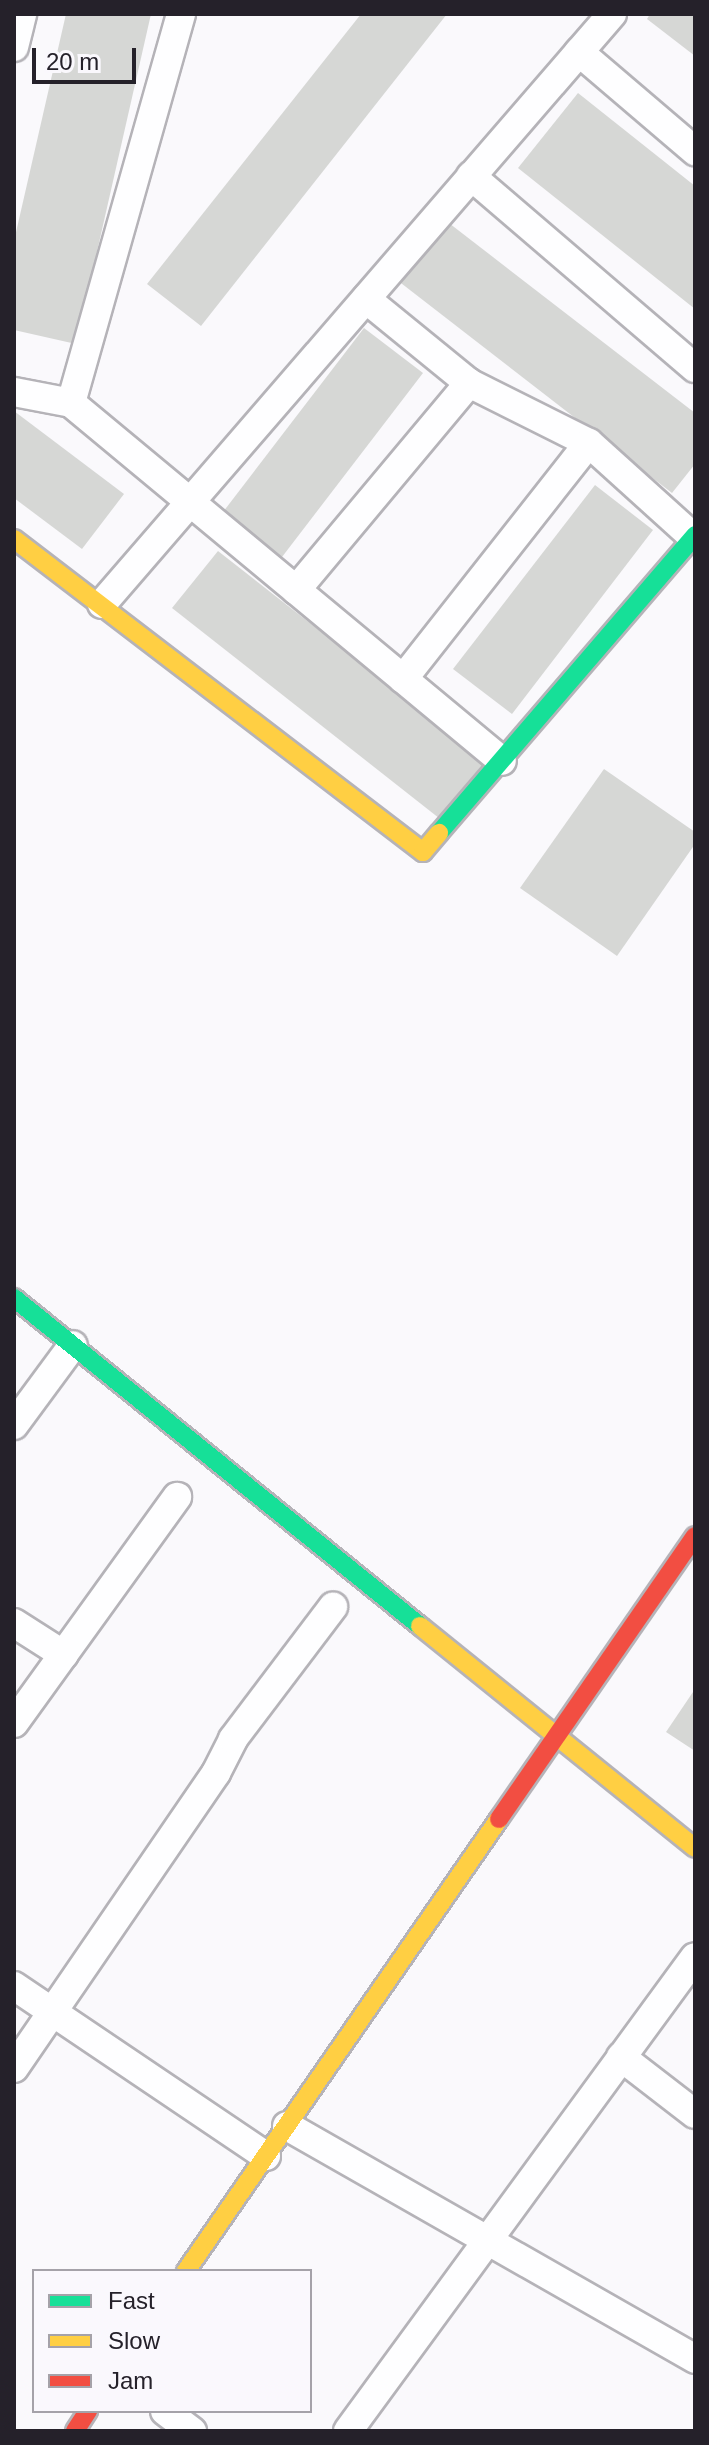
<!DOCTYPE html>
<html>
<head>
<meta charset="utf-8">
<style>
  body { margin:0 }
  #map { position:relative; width:709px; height:2445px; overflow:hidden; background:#faf9fc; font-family:Arial,sans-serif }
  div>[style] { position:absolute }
  .building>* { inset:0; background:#d6d7d5 }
  .roads { filter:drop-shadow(2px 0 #b5b3b8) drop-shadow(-2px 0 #b5b3b8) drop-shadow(0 2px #b5b3b8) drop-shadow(0 -2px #b5b3b8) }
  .street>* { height:28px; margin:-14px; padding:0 14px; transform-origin:14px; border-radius:14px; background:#fefeff }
  .fast>* { height:18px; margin:-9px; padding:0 9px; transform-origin:9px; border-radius:9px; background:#16e098 }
  .slow>* { height:18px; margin:-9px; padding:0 9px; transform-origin:9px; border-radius:9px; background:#ffcf43 }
  .jam>* { height:18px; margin:-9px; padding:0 9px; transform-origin:9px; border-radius:9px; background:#f24e42 }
  span { translate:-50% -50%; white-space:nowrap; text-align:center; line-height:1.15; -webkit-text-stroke:8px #faf8fd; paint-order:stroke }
  .frame { position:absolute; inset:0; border:16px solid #25212a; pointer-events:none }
  .legend { position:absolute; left:32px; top:2269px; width:280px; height:144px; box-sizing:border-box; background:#faf8fd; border:2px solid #a5a2a9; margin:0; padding:10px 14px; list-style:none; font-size:24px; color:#25212a }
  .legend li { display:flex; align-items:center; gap:16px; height:40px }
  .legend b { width:40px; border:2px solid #a5a2a9 }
  .scale { position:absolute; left:32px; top:48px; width:104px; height:36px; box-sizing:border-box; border:4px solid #25212a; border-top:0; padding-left:10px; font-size:24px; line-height:28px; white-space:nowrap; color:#25212a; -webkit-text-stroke:6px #faf8fd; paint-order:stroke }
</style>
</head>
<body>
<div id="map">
  <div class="building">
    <div style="clip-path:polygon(66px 14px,151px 14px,76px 344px,14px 330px,14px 241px)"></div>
    <div style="clip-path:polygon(361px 14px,447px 14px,201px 326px,147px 284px)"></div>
    <div style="clip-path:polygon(650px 14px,695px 14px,695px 56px,647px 19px)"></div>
    <div style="clip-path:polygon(578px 93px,695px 186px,695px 309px,518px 168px)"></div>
    <div style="clip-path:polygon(445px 220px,695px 413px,695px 464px,672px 493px,397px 280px)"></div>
    <div style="clip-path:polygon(364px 328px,423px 373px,282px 557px,223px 512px)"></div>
    <div style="clip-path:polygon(14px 411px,124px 494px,82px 549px,14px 498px)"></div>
    <div style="clip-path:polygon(595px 485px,653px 530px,512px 714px,453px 669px)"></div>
    <div style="clip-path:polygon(218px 551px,490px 764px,444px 822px,172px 608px)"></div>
    <div style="clip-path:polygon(604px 769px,695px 832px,695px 844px,617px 956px,520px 888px)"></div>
    <div style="clip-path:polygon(695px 1689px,695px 1751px,666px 1732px)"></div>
  </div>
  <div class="roads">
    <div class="street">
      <div style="left:14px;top:47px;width:34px;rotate:-76deg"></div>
      <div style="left:579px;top:52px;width:153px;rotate:40.5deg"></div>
      <div style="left:471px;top:176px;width:295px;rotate:40.6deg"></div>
      <div style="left:366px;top:299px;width:133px;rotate:39.2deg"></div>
      <div style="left:469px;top:383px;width:134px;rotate:26.6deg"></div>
      <div style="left:589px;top:443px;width:140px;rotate:42.1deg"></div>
      <div style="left:14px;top:392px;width:58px;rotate:10.9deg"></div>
      <div style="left:71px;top:403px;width:560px;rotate:39.71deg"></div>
      <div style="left:71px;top:403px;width:404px;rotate:-74.2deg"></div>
      <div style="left:296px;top:590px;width:270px;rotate:-50.1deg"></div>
      <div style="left:102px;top:604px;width:780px;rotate:-49.16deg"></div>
      <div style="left:403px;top:679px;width:300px;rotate:-51.8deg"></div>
      <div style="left:14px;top:1425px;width:99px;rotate:-53.6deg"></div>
      <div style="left:14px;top:1623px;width:59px;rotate:32.6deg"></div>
      <div style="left:14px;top:1723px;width:279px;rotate:-54.2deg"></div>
      <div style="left:14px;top:1986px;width:304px;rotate:34deg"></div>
      <div style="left:621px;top:2057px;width:93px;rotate:37.6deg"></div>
      <div style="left:14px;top:2068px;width:358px;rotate:-55.6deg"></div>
      <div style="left:216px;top:1773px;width:38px;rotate:-63deg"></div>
      <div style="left:233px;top:1739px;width:166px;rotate:-52.9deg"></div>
      <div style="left:287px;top:2126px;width:470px;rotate:29.7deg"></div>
      <div style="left:165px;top:2411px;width:34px;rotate:37deg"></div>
      <div style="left:348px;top:2431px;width:587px;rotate:-53.79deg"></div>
    </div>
    <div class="fast">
      <div style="left:439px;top:833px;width:393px;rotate:-49.3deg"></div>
      <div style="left:14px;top:1298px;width:522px;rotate:38.93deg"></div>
    </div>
    <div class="slow">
      <div style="left:14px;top:539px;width:515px;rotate:37.43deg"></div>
      <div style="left:423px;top:852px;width:25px;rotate:-50deg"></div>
      <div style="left:420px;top:1626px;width:353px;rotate:38.9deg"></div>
      <div style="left:186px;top:2271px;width:550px;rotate:-55.3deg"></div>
    </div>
    <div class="jam">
      <div style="left:499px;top:1819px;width:344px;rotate:-55.3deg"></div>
      <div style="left:75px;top:2431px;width:24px;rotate:-57deg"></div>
    </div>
  </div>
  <div class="frame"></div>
  <ul class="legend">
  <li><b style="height:10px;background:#16e098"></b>Fast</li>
  <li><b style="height:10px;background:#ffcf43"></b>Slow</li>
  <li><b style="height:10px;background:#f24e42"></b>Jam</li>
  </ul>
  <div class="scale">20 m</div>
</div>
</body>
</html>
